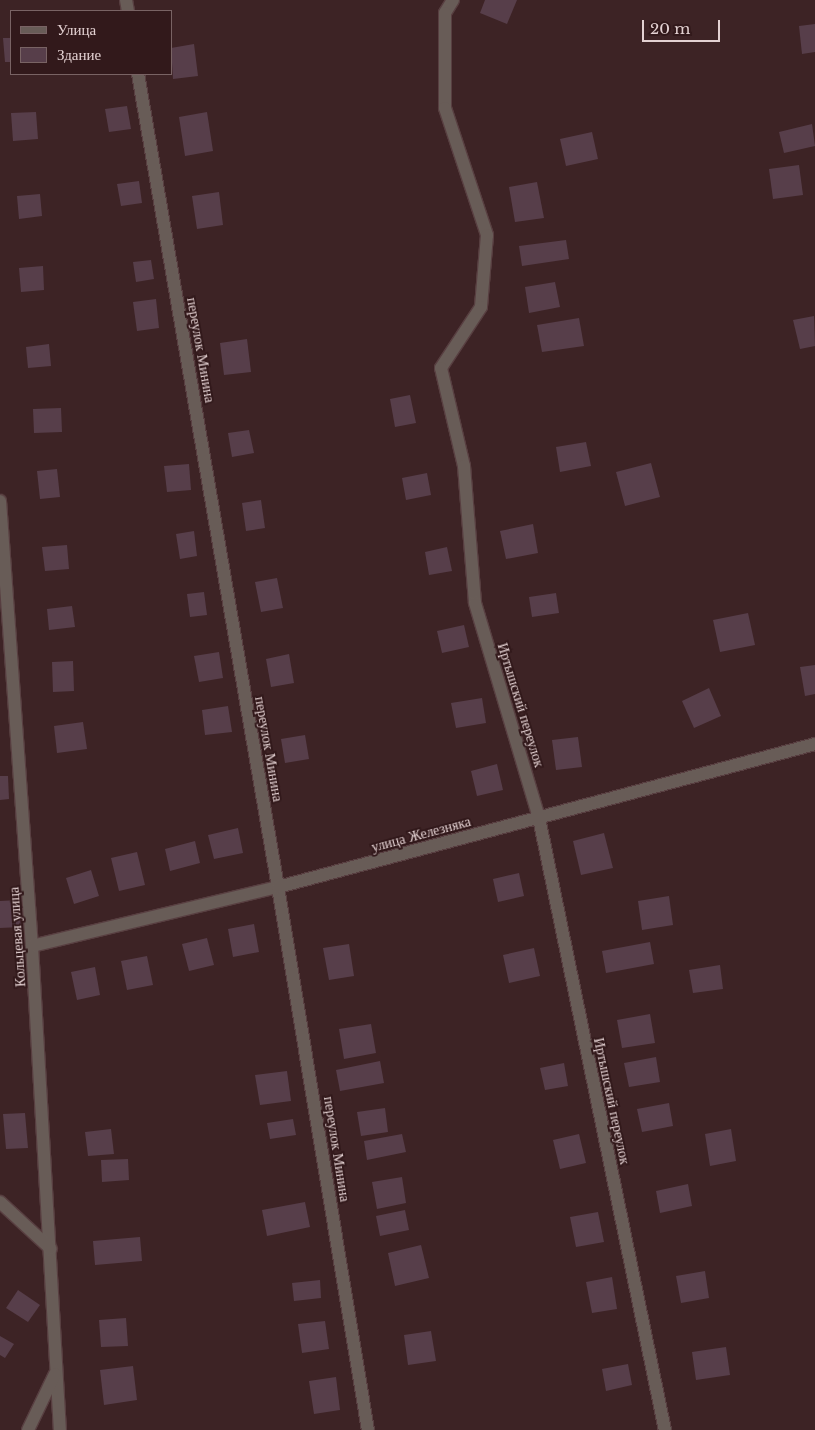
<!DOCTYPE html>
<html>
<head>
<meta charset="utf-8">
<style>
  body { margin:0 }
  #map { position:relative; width:815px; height:1430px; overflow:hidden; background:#3d2325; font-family:"Libre Baskerville",serif }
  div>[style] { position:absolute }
  .building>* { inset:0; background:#573e4a }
  .roads { filter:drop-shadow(1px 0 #583f41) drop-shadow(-1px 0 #583f41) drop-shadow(0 1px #583f41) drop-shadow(0 -1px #583f41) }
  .minor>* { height:12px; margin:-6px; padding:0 6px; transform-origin:6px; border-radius:6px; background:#685c57 }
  span { translate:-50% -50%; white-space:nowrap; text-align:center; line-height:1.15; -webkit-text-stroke:4px #32191b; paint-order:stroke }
  .street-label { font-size:14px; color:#e3d1d2 }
  .legend { position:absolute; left:10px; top:10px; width:162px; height:65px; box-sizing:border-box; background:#32191b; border:1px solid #796364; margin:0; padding:6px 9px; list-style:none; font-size:15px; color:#e3d1d2 }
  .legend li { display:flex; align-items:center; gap:10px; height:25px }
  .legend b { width:25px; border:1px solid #796364 }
  .scale { position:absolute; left:642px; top:20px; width:78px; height:22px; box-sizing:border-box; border:2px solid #e3d1d2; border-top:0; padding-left:6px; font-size:15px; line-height:18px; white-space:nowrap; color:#e3d1d2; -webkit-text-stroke:4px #32191b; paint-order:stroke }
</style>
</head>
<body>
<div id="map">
  <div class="building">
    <div style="clip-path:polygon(485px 0,517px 0,507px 24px,480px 13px)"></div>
    <div style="clip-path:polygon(815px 24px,815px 52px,802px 54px,799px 26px)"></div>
    <div style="clip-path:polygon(3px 38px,11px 38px,11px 62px,5px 62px)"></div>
    <div style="clip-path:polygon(194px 44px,198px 76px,173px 79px,171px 48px)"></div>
    <div style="clip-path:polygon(127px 106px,131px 129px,109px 132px,105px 109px)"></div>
    <div style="clip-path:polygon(36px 112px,38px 139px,13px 141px,11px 113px)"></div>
    <div style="clip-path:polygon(207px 112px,213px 151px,185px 156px,179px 117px)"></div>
    <div style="clip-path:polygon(812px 124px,815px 146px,784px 153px,779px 132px)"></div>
    <div style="clip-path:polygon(592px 132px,598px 159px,566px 166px,560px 139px)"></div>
    <div style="clip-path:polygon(799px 165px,803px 195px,773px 199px,769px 169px)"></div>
    <div style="clip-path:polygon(139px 181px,142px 203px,121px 206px,117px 184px)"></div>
    <div style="clip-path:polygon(537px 182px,544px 218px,515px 222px,509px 187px)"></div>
    <div style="clip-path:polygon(219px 192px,223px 225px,197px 229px,192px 196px)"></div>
    <div style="clip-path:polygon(40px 194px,42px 216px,19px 219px,17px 196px)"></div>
    <div style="clip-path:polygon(566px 240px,569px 259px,522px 266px,519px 246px)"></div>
    <div style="clip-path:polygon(151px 260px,154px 279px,136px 282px,133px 262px)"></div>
    <div style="clip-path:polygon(43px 266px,44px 290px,21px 292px,19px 268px)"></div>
    <div style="clip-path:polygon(555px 282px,560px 307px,529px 313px,525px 287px)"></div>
    <div style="clip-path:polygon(156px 299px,159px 328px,137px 331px,133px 302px)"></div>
    <div style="clip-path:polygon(814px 316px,815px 346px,800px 349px,793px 320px)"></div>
    <div style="clip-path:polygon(579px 318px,584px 346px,542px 352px,537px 325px)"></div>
    <div style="clip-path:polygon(247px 339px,251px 372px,224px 375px,220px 343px)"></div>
    <div style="clip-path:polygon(49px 344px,51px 366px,28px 368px,26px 347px)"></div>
    <div style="clip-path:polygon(410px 395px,416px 423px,395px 427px,390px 399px)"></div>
    <div style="clip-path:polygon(61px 408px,62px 432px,34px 433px,33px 409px)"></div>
    <div style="clip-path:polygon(249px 430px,254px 453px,232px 457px,228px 433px)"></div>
    <div style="clip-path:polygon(586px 442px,591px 466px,560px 472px,556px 447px)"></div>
    <div style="clip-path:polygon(651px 463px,660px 497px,625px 506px,616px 472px)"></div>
    <div style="clip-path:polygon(189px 464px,191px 490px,167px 492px,164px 466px)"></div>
    <div style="clip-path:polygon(57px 469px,60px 497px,40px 499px,37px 471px)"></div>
    <div style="clip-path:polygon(427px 473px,431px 495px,406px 500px,402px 478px)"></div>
    <div style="clip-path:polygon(261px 500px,265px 528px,246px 531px,242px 503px)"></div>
    <div style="clip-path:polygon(533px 524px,538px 553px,506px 559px,500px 531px)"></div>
    <div style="clip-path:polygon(194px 531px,197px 556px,180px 559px,176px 534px)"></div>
    <div style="clip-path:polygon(67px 545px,69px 569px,45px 571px,42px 547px)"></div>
    <div style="clip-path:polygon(447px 547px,452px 571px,429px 575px,425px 552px)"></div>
    <div style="clip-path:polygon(277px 578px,283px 608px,261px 612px,255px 582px)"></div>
    <div style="clip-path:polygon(204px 592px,207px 615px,190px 617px,187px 594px)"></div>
    <div style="clip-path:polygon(556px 593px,559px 613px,532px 617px,529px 597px)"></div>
    <div style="clip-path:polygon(72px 606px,75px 627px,49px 630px,47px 609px)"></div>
    <div style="clip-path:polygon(748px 613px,755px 645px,720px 652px,713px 620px)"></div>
    <div style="clip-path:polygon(464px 625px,469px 647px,442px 653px,437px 631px)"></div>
    <div style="clip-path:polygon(219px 652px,223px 678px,199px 682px,194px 656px)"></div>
    <div style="clip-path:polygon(289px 654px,294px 683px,271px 687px,266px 659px)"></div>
    <div style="clip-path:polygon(73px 661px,74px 691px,53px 692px,52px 662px)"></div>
    <div style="clip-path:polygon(815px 665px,815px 694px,805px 696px,800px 667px)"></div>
    <div style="clip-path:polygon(709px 688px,721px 716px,694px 728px,682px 701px)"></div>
    <div style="clip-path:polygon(482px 698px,486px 723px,456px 728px,451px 703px)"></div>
    <div style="clip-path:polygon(228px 706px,232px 732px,205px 735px,202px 710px)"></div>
    <div style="clip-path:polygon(83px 722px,87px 749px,57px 753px,54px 726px)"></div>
    <div style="clip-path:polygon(305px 735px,309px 759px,285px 763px,281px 739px)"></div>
    <div style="clip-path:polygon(578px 737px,582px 767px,556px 770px,552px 740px)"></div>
    <div style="clip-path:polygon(497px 764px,503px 790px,477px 796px,471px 771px)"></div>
    <div style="clip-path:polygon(0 776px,8px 776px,9px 799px,0 800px)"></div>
    <div style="clip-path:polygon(238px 828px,243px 853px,214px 859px,208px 835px)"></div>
    <div style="clip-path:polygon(604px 833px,613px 868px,581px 875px,573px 841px)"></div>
    <div style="clip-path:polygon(195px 841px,200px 863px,170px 871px,165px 849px)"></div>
    <div style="clip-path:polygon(137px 852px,145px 885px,119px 891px,111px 858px)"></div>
    <div style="clip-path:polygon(91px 870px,99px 896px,74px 904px,66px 878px)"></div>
    <div style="clip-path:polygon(519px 873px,524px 896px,498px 902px,493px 879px)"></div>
    <div style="clip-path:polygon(669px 896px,673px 925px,642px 930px,638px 901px)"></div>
    <div style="clip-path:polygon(20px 900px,21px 927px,0 928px,0 901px)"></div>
    <div style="clip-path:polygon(254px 924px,259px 952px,233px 957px,228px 929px)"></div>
    <div style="clip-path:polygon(207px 938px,214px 965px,189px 971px,182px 944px)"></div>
    <div style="clip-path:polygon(650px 942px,654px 964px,606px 973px,602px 951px)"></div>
    <div style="clip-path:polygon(349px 944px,354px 976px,329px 980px,323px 948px)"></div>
    <div style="clip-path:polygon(534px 948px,540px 976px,509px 983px,503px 955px)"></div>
    <div style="clip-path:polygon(147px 956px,153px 985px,127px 990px,121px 961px)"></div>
    <div style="clip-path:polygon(720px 965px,723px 989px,693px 993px,689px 970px)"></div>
    <div style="clip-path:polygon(95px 967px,100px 995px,77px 1000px,71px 972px)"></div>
    <div style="clip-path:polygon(650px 1014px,655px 1043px,622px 1048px,617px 1020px)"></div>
    <div style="clip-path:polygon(371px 1024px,376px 1053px,344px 1059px,339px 1029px)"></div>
    <div style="clip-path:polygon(656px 1057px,660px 1082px,629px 1087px,624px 1063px)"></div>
    <div style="clip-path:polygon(380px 1061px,384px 1083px,340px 1091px,336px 1070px)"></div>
    <div style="clip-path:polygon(564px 1063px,568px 1086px,545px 1090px,540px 1068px)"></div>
    <div style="clip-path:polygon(287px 1071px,291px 1101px,260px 1105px,255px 1075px)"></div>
    <div style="clip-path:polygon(669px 1103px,673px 1126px,642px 1132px,637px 1109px)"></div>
    <div style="clip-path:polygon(385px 1108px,388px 1132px,361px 1136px,357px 1112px)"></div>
    <div style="clip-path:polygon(25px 1113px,28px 1148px,6px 1149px,3px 1114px)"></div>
    <div style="clip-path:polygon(293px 1119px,296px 1135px,270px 1139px,267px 1123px)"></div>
    <div style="clip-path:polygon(111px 1129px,114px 1154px,88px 1156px,85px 1132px)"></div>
    <div style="clip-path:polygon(731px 1129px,736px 1161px,710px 1166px,705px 1134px)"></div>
    <div style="clip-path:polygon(402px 1134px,406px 1152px,367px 1160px,364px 1141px)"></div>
    <div style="clip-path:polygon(579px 1134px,586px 1163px,560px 1169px,553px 1140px)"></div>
    <div style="clip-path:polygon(128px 1159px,129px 1180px,102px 1182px,101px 1160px)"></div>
    <div style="clip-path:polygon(402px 1177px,406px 1203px,377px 1209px,372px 1182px)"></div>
    <div style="clip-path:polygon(688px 1184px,692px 1206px,660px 1213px,656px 1191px)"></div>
    <div style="clip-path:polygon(305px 1202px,310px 1227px,267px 1236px,262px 1210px)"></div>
    <div style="clip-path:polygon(405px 1210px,409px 1230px,380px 1236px,376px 1216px)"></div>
    <div style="clip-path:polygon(598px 1212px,604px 1242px,576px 1247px,570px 1217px)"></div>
    <div style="clip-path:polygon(140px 1237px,142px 1261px,95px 1265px,93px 1241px)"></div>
    <div style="clip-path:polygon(421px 1245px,429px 1278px,395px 1286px,388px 1253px)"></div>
    <div style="clip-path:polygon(705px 1271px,709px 1298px,681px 1303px,676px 1276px)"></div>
    <div style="clip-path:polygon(612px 1277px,617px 1309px,592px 1313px,586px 1282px)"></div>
    <div style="clip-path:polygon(320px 1280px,321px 1298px,294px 1301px,292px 1283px)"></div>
    <div style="clip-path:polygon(18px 1290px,40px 1305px,28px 1322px,6px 1308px)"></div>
    <div style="clip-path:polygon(126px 1318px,128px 1346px,101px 1347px,99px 1320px)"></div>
    <div style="clip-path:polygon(325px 1321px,329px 1349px,302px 1353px,298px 1324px)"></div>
    <div style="clip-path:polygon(431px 1331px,436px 1361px,408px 1365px,404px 1335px)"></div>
    <div style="clip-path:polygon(0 1336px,14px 1344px,5px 1358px,0 1355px)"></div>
    <div style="clip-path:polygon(726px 1347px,730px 1375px,696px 1380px,692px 1352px)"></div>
    <div style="clip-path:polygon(628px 1364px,632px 1385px,606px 1391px,602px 1369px)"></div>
    <div style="clip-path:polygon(133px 1366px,137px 1400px,104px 1405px,100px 1370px)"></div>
    <div style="clip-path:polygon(336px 1377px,340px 1410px,314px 1414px,309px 1381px)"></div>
  </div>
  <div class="roads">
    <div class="minor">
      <div style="left:126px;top:0;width:11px;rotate:80deg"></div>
      <div style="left:453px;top:0;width:15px;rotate:122deg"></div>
      <div style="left:445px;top:13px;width:95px;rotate:90deg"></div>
      <div style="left:445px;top:108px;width:134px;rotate:71.7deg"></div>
      <div style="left:487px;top:235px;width:72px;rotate:94.8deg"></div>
      <div style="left:481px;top:307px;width:73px;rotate:123.3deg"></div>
      <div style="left:441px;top:368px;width:101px;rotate:76.8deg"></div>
      <div style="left:464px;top:466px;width:137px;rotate:85.4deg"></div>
      <div style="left:475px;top:603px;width:224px;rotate:73.4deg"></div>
      <div style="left:539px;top:818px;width:625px;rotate:78.37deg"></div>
      <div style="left:138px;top:74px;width:825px;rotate:80.23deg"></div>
      <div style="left:278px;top:887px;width:550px;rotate:80.59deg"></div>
      <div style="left:0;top:501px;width:446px;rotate:85.9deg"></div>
      <div style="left:32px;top:946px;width:485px;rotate:86.7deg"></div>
      <div style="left:32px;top:946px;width:253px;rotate:-13.5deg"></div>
      <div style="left:278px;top:887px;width:556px;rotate:-14.91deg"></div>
      <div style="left:0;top:1202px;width:69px;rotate:42.7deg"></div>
      <div style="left:28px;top:1430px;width:62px;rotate:-64.3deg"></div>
    </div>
  </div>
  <div class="street-label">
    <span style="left:201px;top:350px;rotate:80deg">переулок Минина</span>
    <span style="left:521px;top:705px;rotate:73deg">Иртышский переулок</span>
    <span style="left:269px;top:749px;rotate:80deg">переулок Минина</span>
    <span style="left:421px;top:834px;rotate:-15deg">улица Железняка</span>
    <span style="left:17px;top:937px;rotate:-94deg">Кольцевая улица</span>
    <span style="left:612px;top:1101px;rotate:78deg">Иртышский переулок</span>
    <span style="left:337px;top:1149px;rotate:81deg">переулок Минина</span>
  </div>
  <ul class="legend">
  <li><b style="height:6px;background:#685c57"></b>Улица</li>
  <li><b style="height:14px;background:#573e4a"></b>Здание</li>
  </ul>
  <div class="scale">20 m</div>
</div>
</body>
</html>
